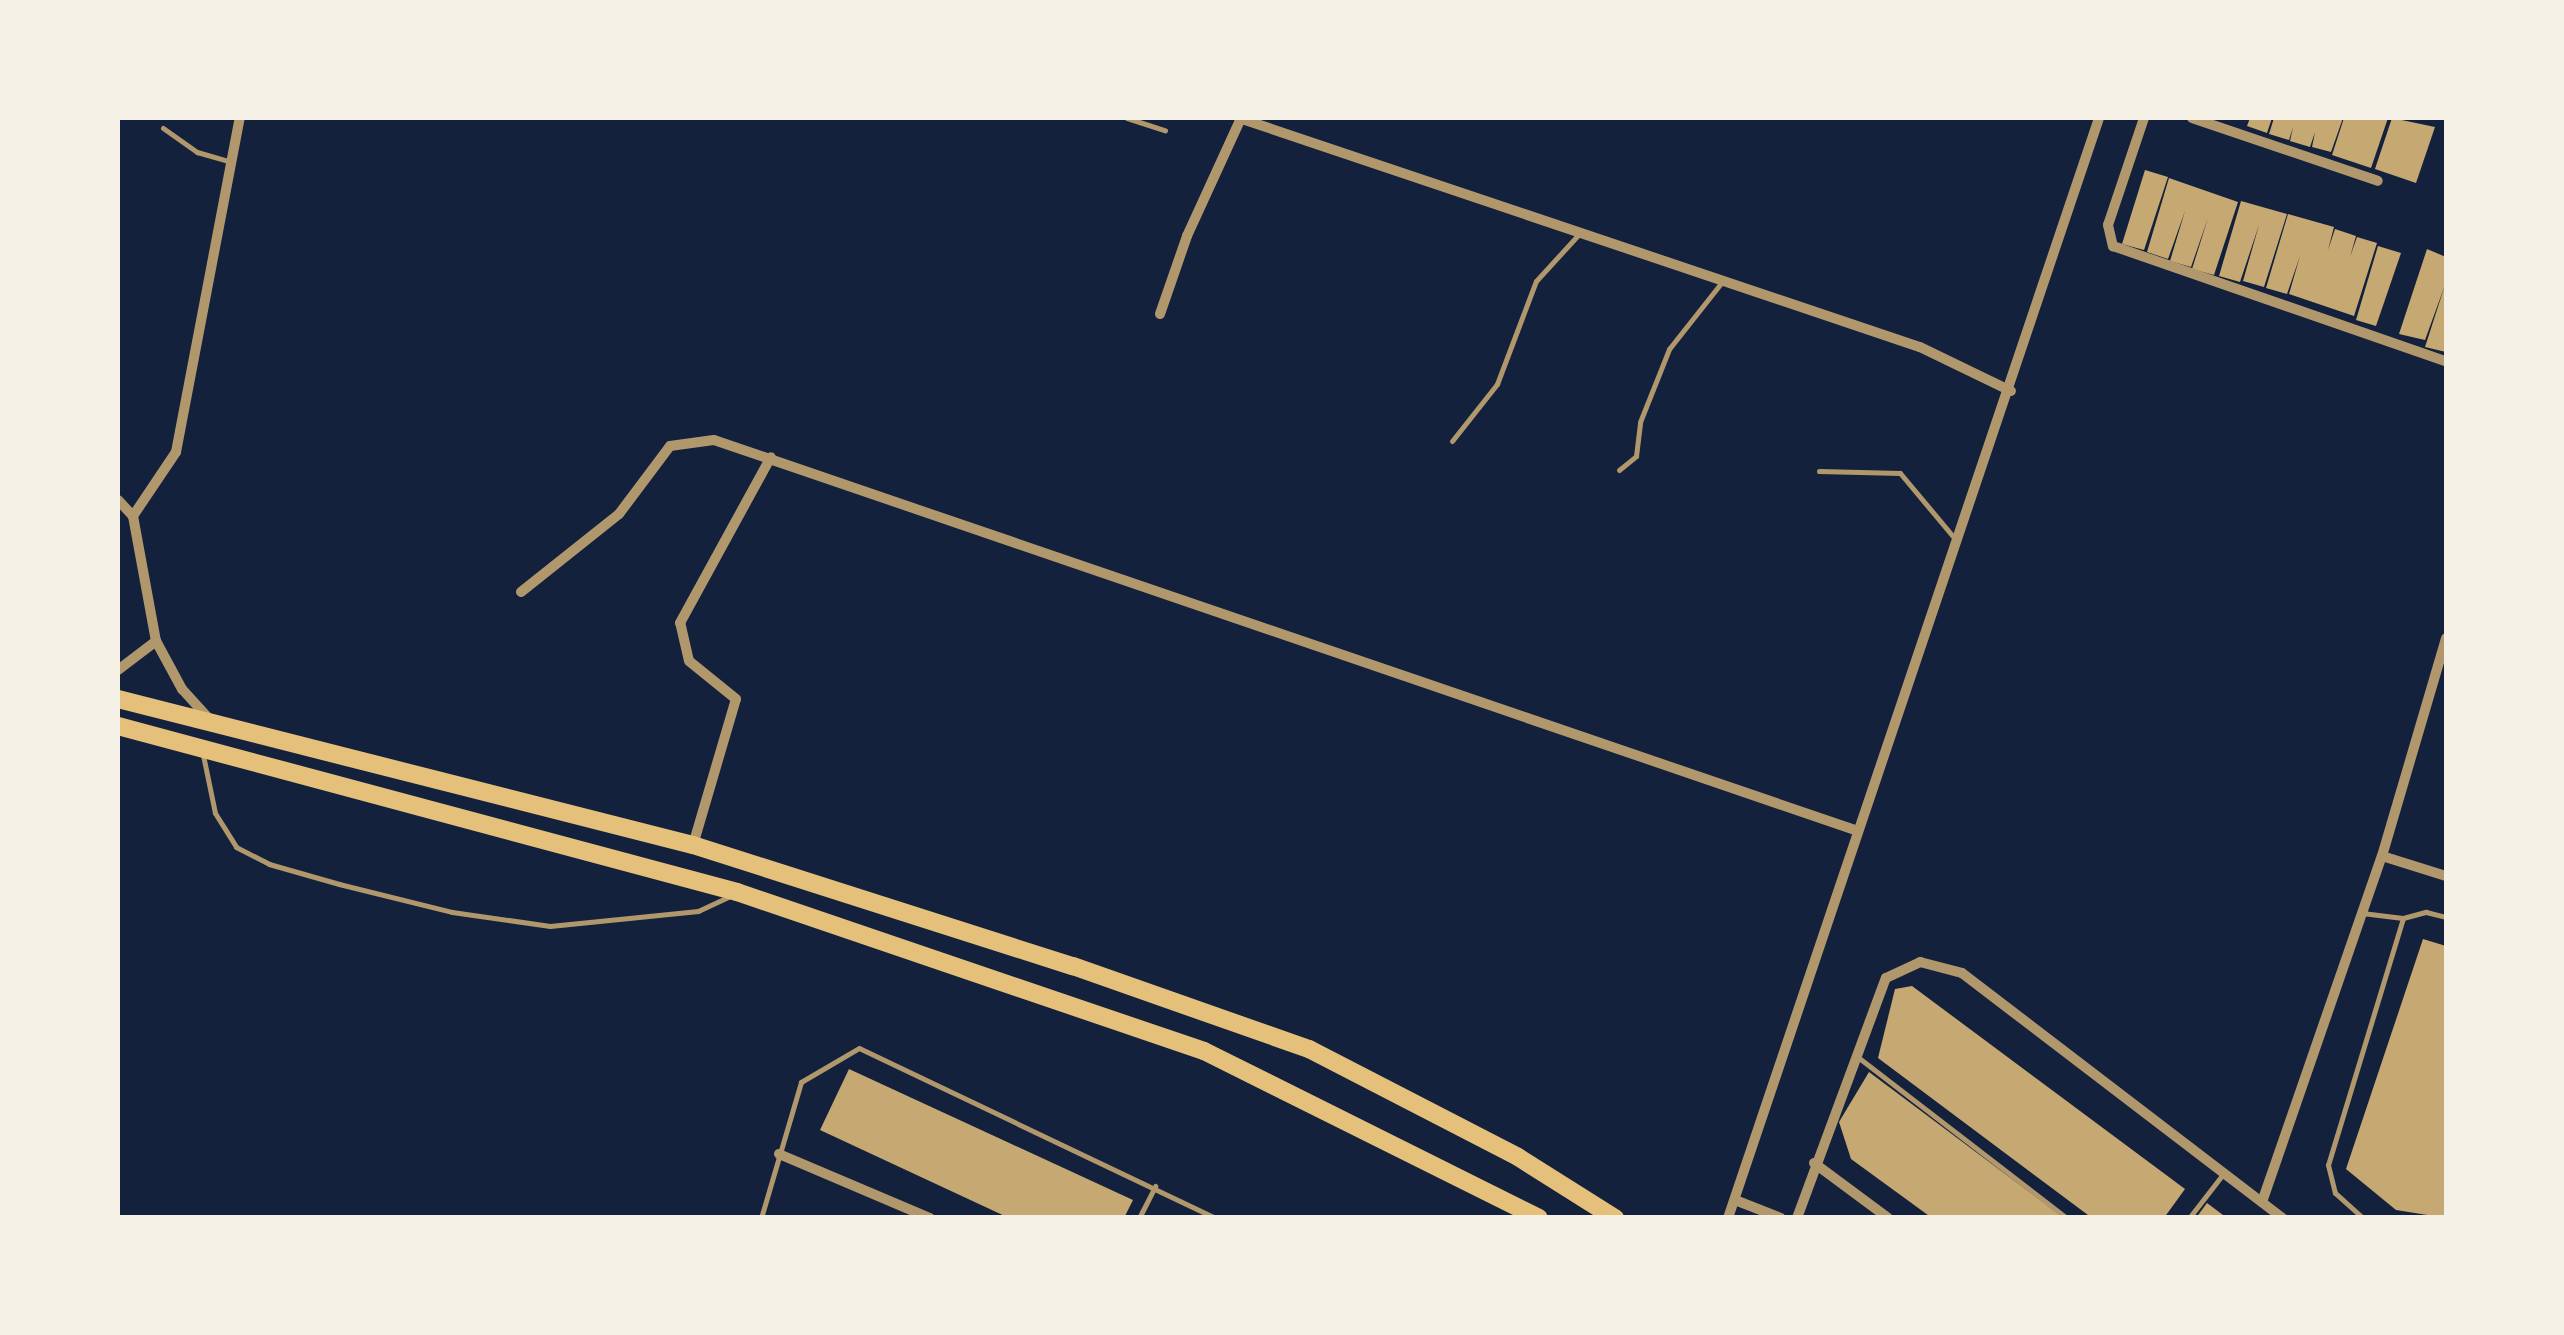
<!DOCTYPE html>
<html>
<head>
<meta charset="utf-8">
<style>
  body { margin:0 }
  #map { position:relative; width:2564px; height:1335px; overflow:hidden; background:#14213d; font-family:Montserrat,sans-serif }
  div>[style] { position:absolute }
  .building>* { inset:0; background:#c6a872 }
  .service>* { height:5px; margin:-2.5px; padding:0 2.5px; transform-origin:2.5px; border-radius:2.5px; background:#b1986c }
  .minor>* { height:10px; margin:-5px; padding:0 5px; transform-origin:5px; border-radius:5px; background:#b1986c }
  .trunk>* { height:18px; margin:-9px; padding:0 9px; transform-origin:9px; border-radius:9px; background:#e5c07b }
  span { translate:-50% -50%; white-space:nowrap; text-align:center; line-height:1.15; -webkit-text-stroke:9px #f6f1e7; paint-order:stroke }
  .frame { position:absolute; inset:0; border:120px solid #f6f1e7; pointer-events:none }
</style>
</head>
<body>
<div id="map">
  <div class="building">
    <div style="clip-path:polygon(2250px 118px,2272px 118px,2267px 133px,2247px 126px)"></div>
    <div style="clip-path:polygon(2274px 118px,2343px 118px,2331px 152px,2312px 147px,2315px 132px,2310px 147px,2290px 141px,2293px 127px,2289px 140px,2269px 134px)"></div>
    <div style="clip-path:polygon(2344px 118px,2388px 118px,2371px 168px,2332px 155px)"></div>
    <div style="clip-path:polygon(2392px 118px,2435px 127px,2416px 183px,2375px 169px)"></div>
    <div style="clip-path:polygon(2145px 170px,2168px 177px,2144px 250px,2122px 244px)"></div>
    <div style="clip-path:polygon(2169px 178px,2238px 202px,2214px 275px,2192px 269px,2208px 218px,2191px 267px,2170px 261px,2185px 211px,2168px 259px,2147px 252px)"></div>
    <div style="clip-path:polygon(2241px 201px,2287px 214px,2264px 287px,2243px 281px,2259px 225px,2240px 282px,2219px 276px)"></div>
    <div style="clip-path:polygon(2288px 214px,2334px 227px,2328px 250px,2335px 229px,2356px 236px,2350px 257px,2357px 237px,2377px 243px,2354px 316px,2289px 294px,2300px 256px,2287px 294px,2266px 288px)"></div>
    <div style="clip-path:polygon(2378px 246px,2401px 253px,2376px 326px,2356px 320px)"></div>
    <div style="clip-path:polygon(2427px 249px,2446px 257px,2446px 352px,2425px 347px,2445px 285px,2425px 340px,2399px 334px)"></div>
    <div style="clip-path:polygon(2423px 939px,2446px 946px,2446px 1218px,2396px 1210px,2346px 1169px)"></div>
    <div style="clip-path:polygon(1912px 986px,2185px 1189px,2164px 1218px,2092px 1218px,1878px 1058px,1895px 989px)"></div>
    <div style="clip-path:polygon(849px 1069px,1133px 1200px,1124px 1218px,1009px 1218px,820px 1130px)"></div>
    <div style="clip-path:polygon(1869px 1072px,2064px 1218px,1932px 1218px,1851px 1159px,1839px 1122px)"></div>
    <div style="clip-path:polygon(2207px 1203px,2227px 1218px,2196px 1218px)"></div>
  </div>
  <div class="service">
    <div style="left:1127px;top:118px;width:40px;rotate:18deg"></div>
    <div style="left:163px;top:128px;width:42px;rotate:35.2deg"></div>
    <div style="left:197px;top:152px;width:33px;rotate:16deg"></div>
    <div style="left:1452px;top:441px;width:73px;rotate:-51.7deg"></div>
    <div style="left:1497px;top:384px;width:110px;rotate:-69.3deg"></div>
    <div style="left:1536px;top:281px;width:62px;rotate:-47.6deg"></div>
    <div style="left:1619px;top:470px;width:22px;rotate:-39deg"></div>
    <div style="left:1636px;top:456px;width:34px;rotate:-83deg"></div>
    <div style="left:1640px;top:422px;width:79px;rotate:-68.3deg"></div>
    <div style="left:1669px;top:349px;width:85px;rotate:-51.7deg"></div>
    <div style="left:1819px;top:471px;width:81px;rotate:1.4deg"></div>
    <div style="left:1900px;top:473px;width:87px;rotate:50.1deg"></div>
    <div style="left:203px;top:755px;width:59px;rotate:78.3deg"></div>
    <div style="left:215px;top:813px;width:40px;rotate:58deg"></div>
    <div style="left:236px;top:847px;width:37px;rotate:27deg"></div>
    <div style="left:269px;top:864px;width:73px;rotate:15.9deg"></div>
    <div style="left:339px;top:884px;width:116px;rotate:13.9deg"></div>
    <div style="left:452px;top:912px;width:99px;rotate:8.1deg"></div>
    <div style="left:550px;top:926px;width:149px;rotate:-5.8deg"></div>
    <div style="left:698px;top:911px;width:35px;rotate:-25deg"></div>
    <div style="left:2362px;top:913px;width:41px;rotate:7deg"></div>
    <div style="left:1859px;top:1058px;width:262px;rotate:37.6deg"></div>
    <div style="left:761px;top:1218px;width:142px;rotate:-73.6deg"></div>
    <div style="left:801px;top:1082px;width:67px;rotate:-30.4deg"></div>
    <div style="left:859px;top:1048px;width:395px;rotate:25.5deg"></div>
    <div style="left:1139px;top:1218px;width:36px;rotate:-63deg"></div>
    <div style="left:2189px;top:1218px;width:56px;rotate:-52.3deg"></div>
    <div style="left:2363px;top:1218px;width:38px;rotate:-138deg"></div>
    <div style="left:2335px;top:1193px;width:29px;rotate:-104deg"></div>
    <div style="left:2328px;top:1165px;width:258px;rotate:-73.1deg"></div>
    <div style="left:2403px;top:918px;width:24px;rotate:-15deg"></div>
    <div style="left:2426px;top:912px;width:21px;rotate:14deg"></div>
  </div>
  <div class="minor">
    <div style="left:1239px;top:118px;width:718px;rotate:18.59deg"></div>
    <div style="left:1920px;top:347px;width:101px;rotate:25.8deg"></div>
    <div style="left:2144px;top:118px;width:113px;rotate:108.6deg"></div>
    <div style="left:2108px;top:225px;width:22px;rotate:77deg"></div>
    <div style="left:2113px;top:246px;width:352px;rotate:19.1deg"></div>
    <div style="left:2192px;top:118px;width:196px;rotate:18.7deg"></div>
    <div style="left:1160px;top:314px;width:83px;rotate:-70.9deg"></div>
    <div style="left:1187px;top:236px;width:130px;rotate:-65.4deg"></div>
    <div style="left:118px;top:500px;width:22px;rotate:47deg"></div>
    <div style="left:133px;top:516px;width:127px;rotate:79.6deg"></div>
    <div style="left:156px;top:641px;width:55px;rotate:61.6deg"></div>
    <div style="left:182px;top:689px;width:45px;rotate:47.7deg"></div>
    <div style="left:133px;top:516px;width:77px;rotate:-56.1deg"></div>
    <div style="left:176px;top:452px;width:340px;rotate:-79.2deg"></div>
    <div style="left:521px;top:592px;width:125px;rotate:-38.5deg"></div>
    <div style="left:619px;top:514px;width:85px;rotate:-53.1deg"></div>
    <div style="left:670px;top:446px;width:44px;rotate:-7.8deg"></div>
    <div style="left:714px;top:440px;width:1209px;rotate:18.87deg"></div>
    <div style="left:118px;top:670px;width:48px;rotate:-37.3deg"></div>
    <div style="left:693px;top:845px;width:152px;rotate:-73.6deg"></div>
    <div style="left:736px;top:699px;width:60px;rotate:-141deg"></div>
    <div style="left:689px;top:661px;width:39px;rotate:-103deg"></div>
    <div style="left:680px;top:623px;width:189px;rotate:-61.3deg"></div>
    <div style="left:2382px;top:856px;width:67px;rotate:17.4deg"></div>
    <div style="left:779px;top:1154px;width:164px;rotate:23deg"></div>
    <div style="left:1814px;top:1163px;width:92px;rotate:36.6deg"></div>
    <div style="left:1735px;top:1200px;width:49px;rotate:21.4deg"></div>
    <div style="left:2262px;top:1202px;width:366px;rotate:-70.9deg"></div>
    <div style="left:2382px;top:856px;width:227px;rotate:-73.6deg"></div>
    <div style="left:1728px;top:1218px;width:1161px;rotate:-71.36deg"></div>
    <div style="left:1797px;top:1218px;width:256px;rotate:-69.7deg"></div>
    <div style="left:1886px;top:978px;width:38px;rotate:-25deg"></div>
    <div style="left:1920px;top:962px;width:43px;rotate:14.7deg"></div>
    <div style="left:1962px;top:973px;width:404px;rotate:37.4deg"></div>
  </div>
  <div class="trunk">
    <div style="left:118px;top:699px;width:593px;rotate:14.25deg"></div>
    <div style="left:693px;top:845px;width:399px;rotate:17.7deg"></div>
    <div style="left:1073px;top:966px;width:250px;rotate:19.4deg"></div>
    <div style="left:1309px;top:1049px;width:235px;rotate:27.3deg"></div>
    <div style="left:1518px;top:1157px;width:115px;rotate:32.2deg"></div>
    <div style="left:118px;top:726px;width:641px;rotate:15.01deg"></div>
    <div style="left:737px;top:892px;width:493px;rotate:18.8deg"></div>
    <div style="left:1204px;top:1051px;width:374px;rotate:26.5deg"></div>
  </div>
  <div class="frame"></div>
</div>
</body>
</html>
